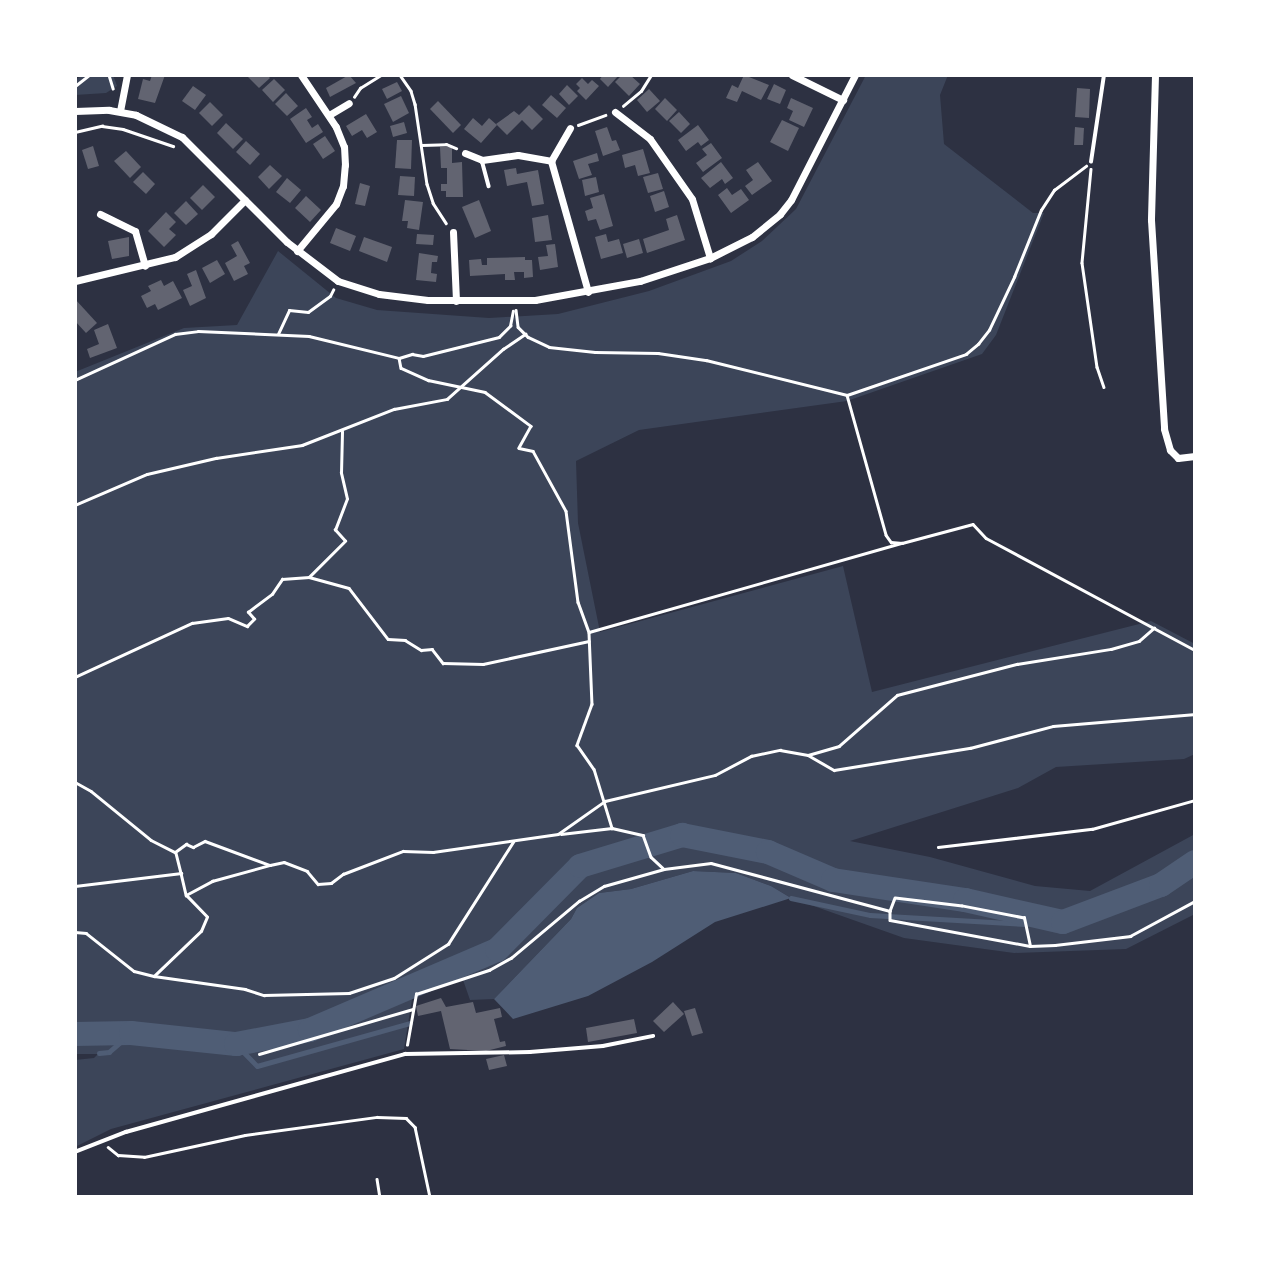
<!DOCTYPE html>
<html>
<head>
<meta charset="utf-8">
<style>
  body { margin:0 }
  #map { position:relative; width:1270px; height:1272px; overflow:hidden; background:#2d3142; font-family:"Noto Serif",serif }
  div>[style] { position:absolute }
  .green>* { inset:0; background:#3c4559 }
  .water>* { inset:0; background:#4f5d75 }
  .stream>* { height:4.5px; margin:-2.25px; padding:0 2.25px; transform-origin:2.25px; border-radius:2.25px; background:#4f5d75 }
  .river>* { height:24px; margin:-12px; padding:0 12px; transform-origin:12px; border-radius:12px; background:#4f5d75 }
  .building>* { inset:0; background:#626471 }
  .path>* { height:2.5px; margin:-1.25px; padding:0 1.25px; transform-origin:1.25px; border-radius:1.25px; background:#fff }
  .service>* { height:3.5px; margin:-1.75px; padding:0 1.75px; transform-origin:1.75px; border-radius:1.75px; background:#fff }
  .minor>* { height:7px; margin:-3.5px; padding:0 3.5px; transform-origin:3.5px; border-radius:3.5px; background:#fff }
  span { translate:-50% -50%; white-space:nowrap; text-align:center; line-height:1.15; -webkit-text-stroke:5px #fff; paint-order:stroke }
  .frame { position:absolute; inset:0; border:77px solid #fff; pointer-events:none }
</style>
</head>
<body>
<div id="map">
  <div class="green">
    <div style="clip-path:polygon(83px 75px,113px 75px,117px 86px,106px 93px,75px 95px,75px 80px)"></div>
    <div style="clip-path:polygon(866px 75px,948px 75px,940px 95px,944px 144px,1033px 213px,1044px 213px,996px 335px,982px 354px,847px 401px,639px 430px,576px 461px,578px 523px,600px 632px,843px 566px,872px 692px,1151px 621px,1195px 644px,1195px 754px,1184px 759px,1056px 767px,1018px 788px,850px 841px,930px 857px,1035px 886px,1090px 891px,1195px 834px,1195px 914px,1126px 949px,1014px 953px,904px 938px,791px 898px,771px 886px,736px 873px,693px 871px,631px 889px,599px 893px,577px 908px,571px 919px,494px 999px,470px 1000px,462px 977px,413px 993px,404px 1049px,111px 1129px,75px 1147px,75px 1060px,94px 1058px,98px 1054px,75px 1054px,75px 372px,184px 328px,237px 325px,278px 251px,336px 298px,377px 310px,489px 318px,558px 314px,649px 291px,731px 261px,762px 241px,796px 209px)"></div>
  </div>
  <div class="water">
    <div style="clip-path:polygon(693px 871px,736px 873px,771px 886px,791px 898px,715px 922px,652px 962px,588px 996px,513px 1019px,494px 999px,571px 919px,577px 908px,599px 893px,631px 889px)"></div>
  </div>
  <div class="stream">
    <div style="left:1161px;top:885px;width:36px;rotate:-18deg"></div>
    <div style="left:791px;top:898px;width:81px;rotate:12.1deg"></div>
    <div style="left:870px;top:915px;width:156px;rotate:3.3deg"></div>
    <div style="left:1026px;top:924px;width:14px;rotate:-36deg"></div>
    <div style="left:236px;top:1044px;width:30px;rotate:46deg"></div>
    <div style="left:257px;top:1066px;width:159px;rotate:-15.7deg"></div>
    <div style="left:99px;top:1053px;width:10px;rotate:-6deg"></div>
    <div style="left:109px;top:1052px;width:29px;rotate:-41deg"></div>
  </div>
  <div class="river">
    <div style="left:75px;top:1034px;width:56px;rotate:-1deg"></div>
    <div style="left:131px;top:1033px;width:106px;rotate:6deg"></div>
    <div style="left:236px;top:1044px;width:75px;rotate:-10.7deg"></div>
    <div style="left:310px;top:1030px;width:203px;rotate:-23.2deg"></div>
    <div style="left:497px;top:950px;width:118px;rotate:-45.3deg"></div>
    <div style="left:580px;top:866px;width:107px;rotate:-16.9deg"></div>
    <div style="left:682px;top:835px;width:88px;rotate:11.2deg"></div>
    <div style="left:768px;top:852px;width:71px;rotate:23.3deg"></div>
    <div style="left:833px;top:880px;width:134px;rotate:8.6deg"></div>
    <div style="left:965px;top:900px;width:100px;rotate:12.7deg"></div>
    <div style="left:1063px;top:922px;width:105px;rotate:-20.7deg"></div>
    <div style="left:1161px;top:885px;width:41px;rotate:-34.1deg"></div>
  </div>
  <div class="building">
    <div style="clip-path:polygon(152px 75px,165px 75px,155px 103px,138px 99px,143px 79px,150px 81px)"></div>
    <div style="clip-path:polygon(246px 75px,267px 75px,270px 78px,259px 88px)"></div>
    <div style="clip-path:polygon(349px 75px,356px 83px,330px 97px,326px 88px)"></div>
    <div style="clip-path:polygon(603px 75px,619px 75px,608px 87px,600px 79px)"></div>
    <div style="clip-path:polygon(622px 75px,630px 75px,640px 84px,629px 96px,615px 82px)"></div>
    <div style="clip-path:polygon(744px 75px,769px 85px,761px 100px,742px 91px,737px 102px,726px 98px,732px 85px,738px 88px)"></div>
    <div style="clip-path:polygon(582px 78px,588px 84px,592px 80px,599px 86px,586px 100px,577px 91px,580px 88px,576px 84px)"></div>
    <div style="clip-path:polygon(274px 79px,285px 90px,273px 102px,262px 90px)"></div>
    <div style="clip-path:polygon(397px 82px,402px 91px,387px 99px,382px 89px)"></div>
    <div style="clip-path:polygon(774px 84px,786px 90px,780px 104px,767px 99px)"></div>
    <div style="clip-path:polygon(567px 85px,578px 96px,569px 105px,559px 94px)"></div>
    <div style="clip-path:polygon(193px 86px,206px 95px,195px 110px,182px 101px)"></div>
    <div style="clip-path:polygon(1077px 88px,1090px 89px,1089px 118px,1075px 117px)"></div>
    <div style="clip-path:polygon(649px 89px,660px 101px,647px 112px,637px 100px)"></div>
    <div style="clip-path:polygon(286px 93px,298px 106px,287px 116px,275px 104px)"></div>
    <div style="clip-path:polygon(551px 95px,566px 108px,557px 118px,542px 105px)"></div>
    <div style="clip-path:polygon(401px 96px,409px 113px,393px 122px,384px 104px)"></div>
    <div style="clip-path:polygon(665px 98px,677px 110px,667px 121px,655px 109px)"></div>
    <div style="clip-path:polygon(791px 98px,813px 108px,804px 127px,789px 120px,793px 111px,787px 108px)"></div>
    <div style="clip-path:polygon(438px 101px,461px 125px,453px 133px,430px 109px)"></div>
    <div style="clip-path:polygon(210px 102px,223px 115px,212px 126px,199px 113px)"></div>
    <div style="clip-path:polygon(529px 105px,543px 119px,532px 130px,522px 120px,507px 135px,496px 124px,514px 111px,519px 115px)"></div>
    <div style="clip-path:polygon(306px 108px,312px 117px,307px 120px,312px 128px,318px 124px,323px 132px,306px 143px,290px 119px)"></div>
    <div style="clip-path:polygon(679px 112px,690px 124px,681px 133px,669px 121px)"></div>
    <div style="clip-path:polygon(366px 114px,377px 132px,367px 138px,362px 130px,352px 136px,346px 126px)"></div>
    <div style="clip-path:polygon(473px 118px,482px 126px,489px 118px,497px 125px,481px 143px,464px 129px)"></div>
    <div style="clip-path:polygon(782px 120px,799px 128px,788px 151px,770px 142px)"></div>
    <div style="clip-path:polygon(404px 122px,407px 133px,393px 137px,390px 126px)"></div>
    <div style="clip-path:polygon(226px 123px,243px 139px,233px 149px,217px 133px)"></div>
    <div style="clip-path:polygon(698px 125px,709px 140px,701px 146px,698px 142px,686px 151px,678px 140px)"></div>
    <div style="clip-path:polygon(607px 127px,612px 141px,616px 140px,620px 150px,603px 156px,595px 131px)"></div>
    <div style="clip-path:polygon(1075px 127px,1084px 128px,1083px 145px,1074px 145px)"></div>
    <div style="clip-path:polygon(325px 136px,335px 151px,323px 159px,313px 144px)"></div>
    <div style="clip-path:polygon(397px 140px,412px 140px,411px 169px,395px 168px)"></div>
    <div style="clip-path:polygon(246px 141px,260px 154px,250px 165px,236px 152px)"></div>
    <div style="clip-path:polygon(711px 143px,722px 158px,703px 172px,696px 163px,707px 155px,702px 149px)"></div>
    <div style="clip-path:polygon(93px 146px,99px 166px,88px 169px,82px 150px)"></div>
    <div style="clip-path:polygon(440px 147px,452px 147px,452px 163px,462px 162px,463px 197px,446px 197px,446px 191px,441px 191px,441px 184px,447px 184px,447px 168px,441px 168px)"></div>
    <div style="clip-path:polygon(643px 149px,650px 173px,638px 176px,635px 165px,625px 168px,622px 155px)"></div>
    <div style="clip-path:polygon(126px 151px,141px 167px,130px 178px,114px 161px)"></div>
    <div style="clip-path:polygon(597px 153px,599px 161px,588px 164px,592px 175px,579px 179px,573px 161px)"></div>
    <div style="clip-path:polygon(721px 162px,733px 178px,725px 184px,722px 179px,710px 188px,701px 178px)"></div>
    <div style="clip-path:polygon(758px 162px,772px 181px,752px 195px,745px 186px,753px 180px,746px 170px)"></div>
    <div style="clip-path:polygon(270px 165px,282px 176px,269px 189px,258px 177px)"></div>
    <div style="clip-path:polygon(516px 168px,517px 174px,538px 170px,544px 204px,532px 206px,527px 182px,507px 186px,504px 170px)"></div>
    <div style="clip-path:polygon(143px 172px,155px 184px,146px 194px,133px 182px)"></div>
    <div style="clip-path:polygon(658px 173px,663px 189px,648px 193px,643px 177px)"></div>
    <div style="clip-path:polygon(400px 176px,415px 177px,414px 196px,398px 195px)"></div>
    <div style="clip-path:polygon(596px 177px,599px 192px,585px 196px,582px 180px)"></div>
    <div style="clip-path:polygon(287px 178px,301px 190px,290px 203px,276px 192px)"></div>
    <div style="clip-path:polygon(360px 183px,370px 186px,365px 206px,355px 204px)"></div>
    <div style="clip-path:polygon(203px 185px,215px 197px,202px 210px,190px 198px)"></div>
    <div style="clip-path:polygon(727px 188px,732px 195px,741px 189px,749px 200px,731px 213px,718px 195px)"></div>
    <div style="clip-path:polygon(664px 191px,669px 207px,655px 212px,650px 196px)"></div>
    <div style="clip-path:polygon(604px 194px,613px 226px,600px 230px,596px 219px,588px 221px,585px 211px,593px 208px,590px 198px)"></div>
    <div style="clip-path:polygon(306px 196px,321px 210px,310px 222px,295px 208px)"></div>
    <div style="clip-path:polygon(405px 200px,423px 202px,419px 230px,407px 228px,408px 221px,402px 221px)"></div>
    <div style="clip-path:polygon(479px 200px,491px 231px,475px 238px,462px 207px)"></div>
    <div style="clip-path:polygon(186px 201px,198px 214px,186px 225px,174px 213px)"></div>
    <div style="clip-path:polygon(166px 212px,176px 222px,169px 229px,176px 235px,164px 247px,148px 231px)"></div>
    <div style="clip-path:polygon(548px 215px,552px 240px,535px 242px,532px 218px)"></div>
    <div style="clip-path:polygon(677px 215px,685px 240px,647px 253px,643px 239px,669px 230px,666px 219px)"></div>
    <div style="clip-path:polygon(336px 228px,356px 236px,350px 251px,330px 243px)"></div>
    <div style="clip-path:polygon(417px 234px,434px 235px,433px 245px,416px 244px)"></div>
    <div style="clip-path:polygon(606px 234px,608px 242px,619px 239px,623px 253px,601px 259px,595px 237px)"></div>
    <div style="clip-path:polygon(129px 237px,129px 256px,112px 259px,108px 241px)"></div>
    <div style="clip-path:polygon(364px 237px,392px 247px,387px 262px,359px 251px)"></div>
    <div style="clip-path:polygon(639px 239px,643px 253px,627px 258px,623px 244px)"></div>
    <div style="clip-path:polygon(238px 241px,250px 263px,244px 266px,248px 274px,234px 281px,225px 263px,237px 256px,231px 245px)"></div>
    <div style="clip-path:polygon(555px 244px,558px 267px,540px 270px,538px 257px,548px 256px,546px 245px)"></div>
    <div style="clip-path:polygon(419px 253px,438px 256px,437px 262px,432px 262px,431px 273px,437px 274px,436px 282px,416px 280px)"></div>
    <div style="clip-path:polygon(525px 257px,525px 260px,532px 260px,533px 277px,524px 278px,524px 272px,514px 272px,515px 280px,505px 280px,505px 274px,470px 276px,469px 260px,481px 259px,482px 265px,487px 265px,487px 258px)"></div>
    <div style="clip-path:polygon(217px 260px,225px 274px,210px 283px,202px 268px)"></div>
    <div style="clip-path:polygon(196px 270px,206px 298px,190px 306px,183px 290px,192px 286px,187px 274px)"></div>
    <div style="clip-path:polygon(161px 280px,164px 286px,173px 281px,182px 298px,158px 310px,155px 304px,147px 308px,141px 296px,151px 291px,148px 286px)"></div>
    <div style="clip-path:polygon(75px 299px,97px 323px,86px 333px,75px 321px)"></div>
    <div style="clip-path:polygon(108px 324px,117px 348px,90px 358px,87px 349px,99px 344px,94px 330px)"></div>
    <div style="clip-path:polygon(441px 998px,446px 1007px,473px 1002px,476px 1013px,500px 1008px,502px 1017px,494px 1019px,500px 1042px,505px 1041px,506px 1046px,486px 1051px,450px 1049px,441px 1011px,418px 1016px,416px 1006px)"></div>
    <div style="clip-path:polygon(673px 1002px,684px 1014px,664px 1032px,653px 1021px)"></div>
    <div style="clip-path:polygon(695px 1008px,703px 1033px,692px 1036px,684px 1011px)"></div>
    <div style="clip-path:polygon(634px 1019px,637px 1033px,588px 1042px,586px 1028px)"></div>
    <div style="clip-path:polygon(504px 1055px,507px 1066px,489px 1070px,486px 1059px)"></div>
  </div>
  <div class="path">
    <div style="left:109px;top:75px;width:14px;rotate:73deg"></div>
    <div style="left:400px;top:75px;width:19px;rotate:55deg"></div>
    <div style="left:411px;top:91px;width:14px;rotate:73deg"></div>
    <div style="left:415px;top:104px;width:81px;rotate:81.5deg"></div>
    <div style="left:427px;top:184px;width:20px;rotate:72deg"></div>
    <div style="left:433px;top:203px;width:24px;rotate:57deg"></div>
    <div style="left:75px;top:86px;width:18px;rotate:-38deg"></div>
    <div style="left:354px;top:97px;width:11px;rotate:-56deg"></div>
    <div style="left:360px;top:88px;width:25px;rotate:-32deg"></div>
    <div style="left:623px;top:106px;width:23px;rotate:-40deg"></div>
    <div style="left:641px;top:91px;width:19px;rotate:-58deg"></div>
    <div style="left:578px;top:125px;width:29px;rotate:-20deg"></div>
    <div style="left:75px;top:132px;width:28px;rotate:-13deg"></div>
    <div style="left:102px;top:126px;width:21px;rotate:8deg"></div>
    <div style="left:123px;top:129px;width:53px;rotate:18.8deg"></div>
    <div style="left:422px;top:145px;width:24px;rotate:-2deg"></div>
    <div style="left:446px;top:144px;width:11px;rotate:22deg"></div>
    <div style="left:1091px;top:169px;width:94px;rotate:95.5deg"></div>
    <div style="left:1082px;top:263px;width:105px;rotate:81.8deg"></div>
    <div style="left:1097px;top:367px;width:21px;rotate:71deg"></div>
    <div style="left:516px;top:310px;width:17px;rotate:83deg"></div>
    <div style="left:518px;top:327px;width:14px;rotate:45deg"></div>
    <div style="left:528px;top:337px;width:23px;rotate:25deg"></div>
    <div style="left:549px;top:347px;width:46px;rotate:6.2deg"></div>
    <div style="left:595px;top:352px;width:63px;rotate:0.9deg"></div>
    <div style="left:658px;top:353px;width:49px;rotate:8.3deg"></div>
    <div style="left:706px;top:360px;width:145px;rotate:13.9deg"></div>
    <div style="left:278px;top:334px;width:26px;rotate:-65deg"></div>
    <div style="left:289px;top:310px;width:19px;rotate:6deg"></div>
    <div style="left:308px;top:312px;width:27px;rotate:-36deg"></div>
    <div style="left:330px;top:296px;width:7px;rotate:-63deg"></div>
    <div style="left:399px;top:358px;width:10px;rotate:79deg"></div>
    <div style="left:401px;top:368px;width:30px;rotate:24deg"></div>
    <div style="left:428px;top:380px;width:58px;rotate:11.9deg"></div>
    <div style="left:485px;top:392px;width:57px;rotate:36.5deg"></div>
    <div style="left:531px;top:426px;width:25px;rotate:119deg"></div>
    <div style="left:519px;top:448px;width:14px;rotate:12deg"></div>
    <div style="left:533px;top:451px;width:68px;rotate:61.2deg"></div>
    <div style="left:566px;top:511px;width:92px;rotate:82.5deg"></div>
    <div style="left:578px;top:602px;width:32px;rotate:70deg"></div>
    <div style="left:589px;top:632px;width:325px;rotate:-15.9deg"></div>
    <div style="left:75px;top:380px;width:110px;rotate:-24.7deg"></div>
    <div style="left:175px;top:334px;width:23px;rotate:-7deg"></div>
    <div style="left:198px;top:331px;width:111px;rotate:2.6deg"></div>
    <div style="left:309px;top:336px;width:93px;rotate:13.7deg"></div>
    <div style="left:399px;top:358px;width:14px;rotate:-17deg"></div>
    <div style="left:412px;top:354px;width:11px;rotate:10deg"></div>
    <div style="left:423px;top:356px;width:78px;rotate:-14deg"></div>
    <div style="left:499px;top:337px;width:16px;rotate:-45deg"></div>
    <div style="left:510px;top:326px;width:15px;rotate:-79deg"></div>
    <div style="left:847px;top:395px;width:145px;rotate:74.4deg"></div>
    <div style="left:886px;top:535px;width:9px;rotate:54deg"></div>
    <div style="left:891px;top:542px;width:11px;rotate:5deg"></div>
    <div style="left:902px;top:543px;width:73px;rotate:-15deg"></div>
    <div style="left:973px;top:524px;width:19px;rotate:47deg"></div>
    <div style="left:986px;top:538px;width:237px;rotate:28.2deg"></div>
    <div style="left:847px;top:395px;width:126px;rotate:-19deg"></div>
    <div style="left:966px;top:354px;width:16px;rotate:-40deg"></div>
    <div style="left:978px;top:344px;width:18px;rotate:-52deg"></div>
    <div style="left:989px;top:330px;width:59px;rotate:-64.7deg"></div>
    <div style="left:1014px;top:277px;width:72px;rotate:-68.1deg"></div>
    <div style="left:1041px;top:210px;width:24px;rotate:-57deg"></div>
    <div style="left:1054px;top:190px;width:40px;rotate:-37deg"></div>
    <div style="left:75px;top:505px;width:78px;rotate:-23.3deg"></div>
    <div style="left:147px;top:474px;width:71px;rotate:-13.1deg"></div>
    <div style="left:216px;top:458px;width:87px;rotate:-8.6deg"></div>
    <div style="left:302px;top:445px;width:99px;rotate:-21.4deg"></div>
    <div style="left:394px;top:409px;width:54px;rotate:-10.7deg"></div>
    <div style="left:447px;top:399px;width:75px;rotate:-41.8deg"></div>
    <div style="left:503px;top:349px;width:27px;rotate:-34deg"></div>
    <div style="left:309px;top:577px;width:41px;rotate:15.4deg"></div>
    <div style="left:349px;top:588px;width:64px;rotate:52.6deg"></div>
    <div style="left:388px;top:639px;width:17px;rotate:3deg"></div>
    <div style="left:405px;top:640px;width:19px;rotate:32deg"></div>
    <div style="left:421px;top:650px;width:11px;rotate:-5deg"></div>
    <div style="left:432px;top:649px;width:18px;rotate:52deg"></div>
    <div style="left:443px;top:663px;width:40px;rotate:1.4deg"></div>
    <div style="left:483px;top:664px;width:108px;rotate:-12.2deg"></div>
    <div style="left:589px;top:633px;width:71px;rotate:87.6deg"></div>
    <div style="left:592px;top:704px;width:44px;rotate:110.1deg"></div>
    <div style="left:577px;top:745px;width:29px;rotate:55deg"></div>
    <div style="left:594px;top:769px;width:62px;rotate:73deg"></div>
    <div style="left:75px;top:677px;width:129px;rotate:-24.8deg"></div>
    <div style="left:192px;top:623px;width:36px;rotate:-8deg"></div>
    <div style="left:228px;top:618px;width:21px;rotate:23deg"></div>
    <div style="left:247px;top:626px;width:10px;rotate:-45deg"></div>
    <div style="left:254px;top:619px;width:9px;rotate:-131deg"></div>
    <div style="left:248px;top:612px;width:30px;rotate:-37deg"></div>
    <div style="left:272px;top:594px;width:18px;rotate:-56deg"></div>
    <div style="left:282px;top:579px;width:27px;rotate:-4deg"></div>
    <div style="left:309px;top:577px;width:51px;rotate:-45deg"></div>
    <div style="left:345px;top:541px;width:15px;rotate:-132deg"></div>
    <div style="left:335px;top:530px;width:33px;rotate:-69deg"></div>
    <div style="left:347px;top:499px;width:27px;rotate:-103deg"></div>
    <div style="left:341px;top:473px;width:41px;rotate:-88.6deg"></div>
    <div style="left:808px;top:755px;width:32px;rotate:-16deg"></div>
    <div style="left:839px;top:746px;width:77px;rotate:-41.3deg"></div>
    <div style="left:897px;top:695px;width:124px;rotate:-14.5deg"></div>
    <div style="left:1017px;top:664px;width:95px;rotate:-9.1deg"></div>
    <div style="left:1111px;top:649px;width:29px;rotate:-16deg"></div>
    <div style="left:1139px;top:641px;width:20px;rotate:-41deg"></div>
    <div style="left:75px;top:782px;width:18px;rotate:29deg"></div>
    <div style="left:91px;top:791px;width:77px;rotate:39.2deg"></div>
    <div style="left:151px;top:840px;width:27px;rotate:27deg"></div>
    <div style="left:175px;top:852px;width:14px;rotate:-36deg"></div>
    <div style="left:186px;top:844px;width:8px;rotate:23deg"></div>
    <div style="left:193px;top:847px;width:13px;rotate:-27deg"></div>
    <div style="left:205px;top:841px;width:69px;rotate:20.3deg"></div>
    <div style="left:270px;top:865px;width:14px;rotate:-12deg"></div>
    <div style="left:284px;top:862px;width:25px;rotate:21deg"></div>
    <div style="left:307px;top:871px;width:17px;rotate:50deg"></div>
    <div style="left:318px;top:884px;width:13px;rotate:-4deg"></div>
    <div style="left:331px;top:883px;width:15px;rotate:-37deg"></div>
    <div style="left:343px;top:874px;width:64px;rotate:-21deg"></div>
    <div style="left:403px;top:851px;width:30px;rotate:2deg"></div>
    <div style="left:433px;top:852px;width:126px;rotate:-8.2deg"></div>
    <div style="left:558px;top:834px;width:57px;rotate:-35.1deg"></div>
    <div style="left:605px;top:801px;width:113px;rotate:-13.3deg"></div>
    <div style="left:715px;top:775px;width:41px;rotate:-27.8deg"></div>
    <div style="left:751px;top:756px;width:30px;rotate:-12deg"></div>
    <div style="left:780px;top:750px;width:28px;rotate:10deg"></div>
    <div style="left:808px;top:755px;width:30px;rotate:30deg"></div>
    <div style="left:834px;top:770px;width:138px;rotate:-9.2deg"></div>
    <div style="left:970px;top:748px;width:86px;rotate:-14.8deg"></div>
    <div style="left:1053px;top:726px;width:143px;rotate:-4.8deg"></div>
    <div style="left:561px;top:834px;width:51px;rotate:-6.7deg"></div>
    <div style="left:612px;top:828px;width:32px;rotate:13deg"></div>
    <div style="left:643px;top:835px;width:23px;rotate:70deg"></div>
    <div style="left:651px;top:857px;width:16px;rotate:43deg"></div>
    <div style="left:938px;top:847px;width:155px;rotate:-6.7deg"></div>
    <div style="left:1092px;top:829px;width:107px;rotate:-15.7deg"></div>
    <div style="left:176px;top:853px;width:21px;rotate:76deg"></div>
    <div style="left:75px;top:886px;width:107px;rotate:-7deg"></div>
    <div style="left:181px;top:873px;width:23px;rotate:77deg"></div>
    <div style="left:186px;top:895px;width:30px;rotate:-28deg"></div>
    <div style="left:212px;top:881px;width:60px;rotate:-15.4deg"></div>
    <div style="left:75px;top:932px;width:11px;rotate:5deg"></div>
    <div style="left:86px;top:933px;width:61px;rotate:38.4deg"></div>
    <div style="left:134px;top:971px;width:21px;rotate:14deg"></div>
    <div style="left:154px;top:976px;width:92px;rotate:8.1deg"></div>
    <div style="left:245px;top:989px;width:20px;rotate:18deg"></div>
    <div style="left:264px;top:995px;width:85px;rotate:-1.3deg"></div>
    <div style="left:349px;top:993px;width:47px;rotate:-18.4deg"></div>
    <div style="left:394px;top:978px;width:64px;rotate:-32.2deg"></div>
    <div style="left:448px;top:944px;width:121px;rotate:-57.5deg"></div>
    <div style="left:1030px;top:946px;width:29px;rotate:-102deg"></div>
    <div style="left:1024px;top:918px;width:63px;rotate:-169deg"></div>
    <div style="left:962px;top:906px;width:67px;rotate:-173.2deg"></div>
    <div style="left:895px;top:898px;width:14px;rotate:111deg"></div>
    <div style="left:890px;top:911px;width:9px;rotate:90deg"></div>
    <div style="left:890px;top:920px;width:142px;rotate:10.5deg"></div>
    <div style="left:1030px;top:946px;width:25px;rotate:-2deg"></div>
    <div style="left:1055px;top:945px;width:76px;rotate:-6.8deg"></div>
    <div style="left:1130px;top:936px;width:74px;rotate:-28.3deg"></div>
    <div style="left:154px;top:976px;width:65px;rotate:-43.8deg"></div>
    <div style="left:201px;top:931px;width:15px;rotate:-67deg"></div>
    <div style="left:207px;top:917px;width:30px;rotate:-134deg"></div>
    <div style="left:407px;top:1045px;width:52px;rotate:-80deg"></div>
    <div style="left:416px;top:994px;width:77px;rotate:-18.2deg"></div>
    <div style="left:489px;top:970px;width:25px;rotate:-29deg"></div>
    <div style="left:511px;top:958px;width:89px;rotate:-40deg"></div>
    <div style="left:579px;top:901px;width:29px;rotate:-31deg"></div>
    <div style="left:604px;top:886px;width:62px;rotate:-15.8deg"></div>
    <div style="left:664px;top:869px;width:47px;rotate:-7.3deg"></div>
    <div style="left:711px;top:863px;width:185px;rotate:15deg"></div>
    <div style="left:259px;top:1054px;width:160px;rotate:-16.3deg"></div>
    <div style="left:108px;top:1147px;width:13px;rotate:39deg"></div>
    <div style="left:118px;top:1155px;width:26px;rotate:4deg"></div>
    <div style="left:144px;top:1157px;width:103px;rotate:-12.3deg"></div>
    <div style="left:245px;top:1135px;width:133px;rotate:-7.8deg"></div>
    <div style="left:377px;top:1117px;width:29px;rotate:2deg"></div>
    <div style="left:406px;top:1118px;width:13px;rotate:45deg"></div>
    <div style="left:415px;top:1127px;width:72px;rotate:77.9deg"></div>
    <div style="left:377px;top:1179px;width:18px;rotate:81deg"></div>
  </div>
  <div class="service">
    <div style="left:482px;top:160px;width:27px;rotate:75deg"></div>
    <div style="left:1091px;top:162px;width:88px;rotate:-81.5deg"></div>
    <div style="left:75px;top:1152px;width:55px;rotate:-21.4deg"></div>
    <div style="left:126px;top:1132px;width:290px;rotate:-15.6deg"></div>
    <div style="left:405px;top:1054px;width:125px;rotate:-0.9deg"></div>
    <div style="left:530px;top:1052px;width:73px;rotate:-4.7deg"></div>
    <div style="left:603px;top:1046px;width:51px;rotate:-11.3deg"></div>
  </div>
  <div class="minor">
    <div style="left:792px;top:75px;width:57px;rotate:26.1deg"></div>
    <div style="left:1155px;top:75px;width:145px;rotate:91.6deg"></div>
    <div style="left:1151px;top:220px;width:209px;rotate:86.4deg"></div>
    <div style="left:1164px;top:429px;width:22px;rotate:74deg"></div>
    <div style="left:1170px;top:450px;width:11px;rotate:45deg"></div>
    <div style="left:1178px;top:458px;width:17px;rotate:-7deg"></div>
    <div style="left:75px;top:111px;width:34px;rotate:-2deg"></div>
    <div style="left:109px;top:110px;width:27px;rotate:10deg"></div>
    <div style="left:136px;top:115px;width:51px;rotate:25.6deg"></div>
    <div style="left:182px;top:137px;width:148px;rotate:45deg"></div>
    <div style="left:287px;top:242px;width:64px;rotate:37.4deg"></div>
    <div style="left:338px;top:281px;width:43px;rotate:17.6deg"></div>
    <div style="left:379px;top:294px;width:49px;rotate:7deg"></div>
    <div style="left:428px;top:300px;width:107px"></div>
    <div style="left:535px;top:300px;width:107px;rotate:-10.3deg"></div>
    <div style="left:640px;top:281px;width:74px;rotate:-18.2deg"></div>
    <div style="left:710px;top:258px;width:47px;rotate:-26.6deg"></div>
    <div style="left:752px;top:237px;width:36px;rotate:-39deg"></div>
    <div style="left:780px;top:214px;width:18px;rotate:-52deg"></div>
    <div style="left:791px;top:200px;width:140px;rotate:-62.9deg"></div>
    <div style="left:120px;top:111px;width:37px;rotate:-79deg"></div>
    <div style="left:615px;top:112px;width:44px;rotate:37.6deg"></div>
    <div style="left:650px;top:139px;width:73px;rotate:55deg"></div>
    <div style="left:692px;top:199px;width:62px;rotate:73deg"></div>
    <div style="left:329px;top:115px;width:23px;rotate:-31deg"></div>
    <div style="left:465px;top:153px;width:18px;rotate:22deg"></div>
    <div style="left:482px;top:160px;width:36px;rotate:-8deg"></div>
    <div style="left:518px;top:155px;width:34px;rotate:10deg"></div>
    <div style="left:551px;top:161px;width:136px;rotate:74.2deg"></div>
    <div style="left:551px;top:161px;width:38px;rotate:-60deg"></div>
    <div style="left:100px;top:214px;width:39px;rotate:26deg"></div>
    <div style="left:135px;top:231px;width:36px;rotate:74deg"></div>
    <div style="left:453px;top:232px;width:69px;rotate:87.5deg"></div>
    <div style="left:297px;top:251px;width:61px;rotate:-50.3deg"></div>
    <div style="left:336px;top:204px;width:19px;rotate:-69deg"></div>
    <div style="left:343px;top:186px;width:21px;rotate:-85deg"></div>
    <div style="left:345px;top:165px;width:18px;rotate:-93deg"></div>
    <div style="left:344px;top:147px;width:22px;rotate:-112deg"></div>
    <div style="left:336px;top:127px;width:63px;rotate:-123.9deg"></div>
    <div style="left:75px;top:281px;width:103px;rotate:-13.5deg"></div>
    <div style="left:175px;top:257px;width:43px;rotate:-32.6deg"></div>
    <div style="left:211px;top:234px;width:48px;rotate:-45deg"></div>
  </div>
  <div class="frame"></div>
</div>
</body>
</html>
